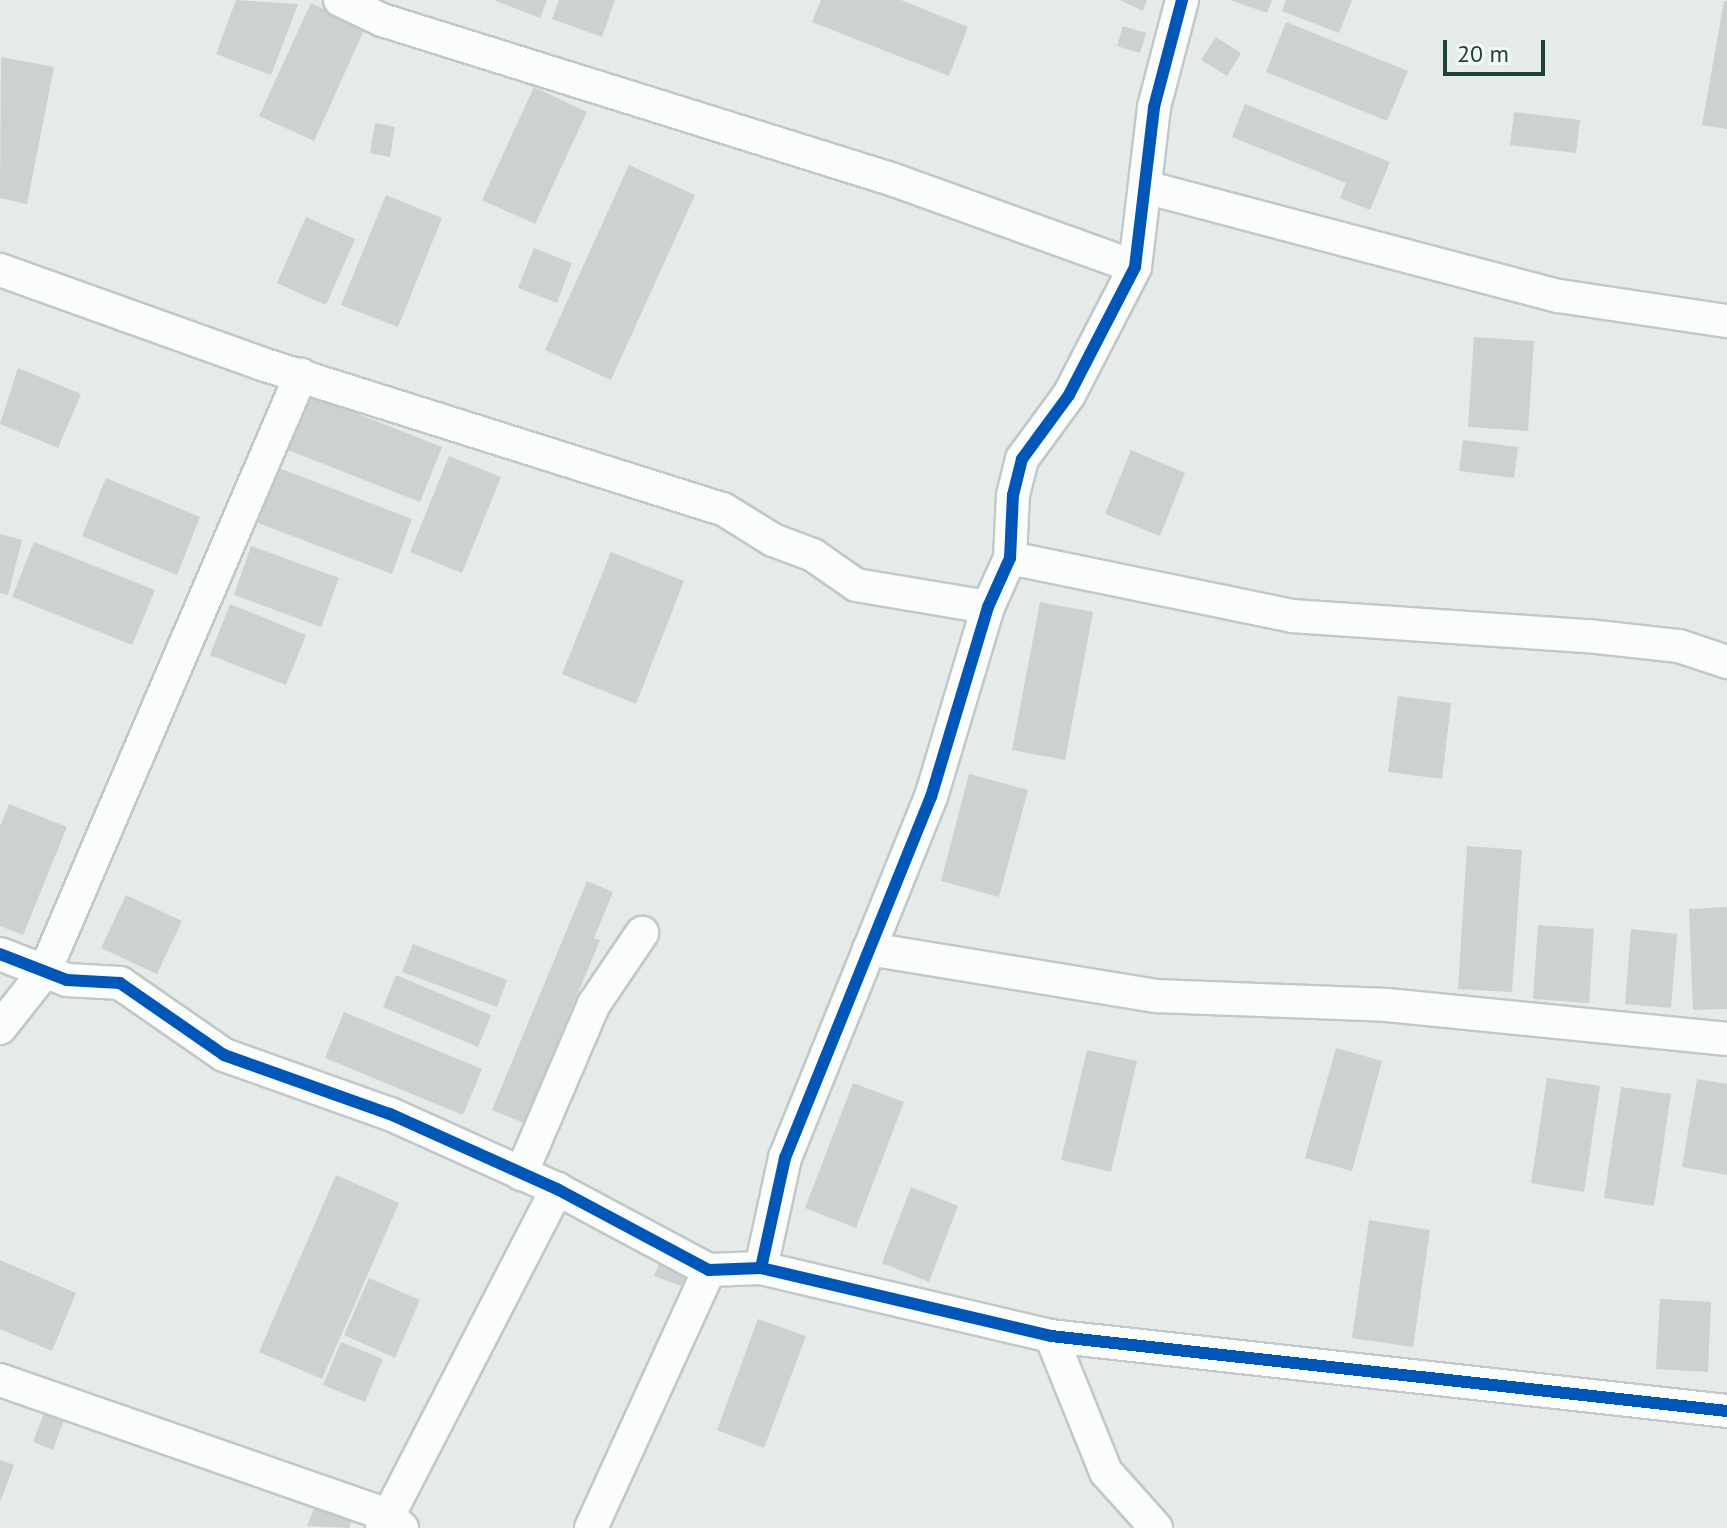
<!DOCTYPE html>
<html>
<head>
<meta charset="utf-8">
<style>
  body { margin:0 }
  #map { position:relative; width:1727px; height:1528px; overflow:hidden; background:#e5ebe8; font-family:"PT Sans",sans-serif }
  div>[style] { position:absolute }
  .building>* { inset:0; background:#ccd2cf }
  .roads { filter:drop-shadow(2px 0 #c2c8c5) drop-shadow(-2px 0 #c2c8c5) drop-shadow(0 2px #c2c8c5) drop-shadow(0 -2px #c2c8c5) }
  .street>* { height:32px; margin:-16px; padding:0 16px; transform-origin:16px; border-radius:16px; background:#fbfcfc }
  .cycleway>* { height:12px; margin:-6px; padding:0 6px; transform-origin:6px; border-radius:6px; background:#0057b8 }
  span { translate:-50% -50%; white-space:nowrap; text-align:center; line-height:1.15; -webkit-text-stroke:8px #f3faf5; paint-order:stroke }
  .scale { position:absolute; left:1443px; top:40px; width:102px; height:36px; box-sizing:border-box; border:4px solid #204134; border-top:0; padding-left:10px; font-size:24px; line-height:28px; white-space:nowrap; color:#204134; -webkit-text-stroke:6px #f3faf5; paint-order:stroke }
</style>
</head>
<body>
<div id="map">
  <div class="building">
    <div style="clip-path:polygon(236px 0,298px 4px,271px 75px,216px 54px)"></div>
    <div style="clip-path:polygon(494px 0,547px 0,540px 18px)"></div>
    <div style="clip-path:polygon(559px 0,615px 0,602px 37px,552px 19px)"></div>
    <div style="clip-path:polygon(821px 0,901px 0,968px 27px,949px 76px,812px 22px)"></div>
    <div style="clip-path:polygon(1120px 0,1147px 0,1143px 11px)"></div>
    <div style="clip-path:polygon(1230px 0,1272px 0,1267px 13px)"></div>
    <div style="clip-path:polygon(1286px 0,1352px 0,1339px 33px,1282px 11px)"></div>
    <div style="clip-path:polygon(1724px 1px,1727px 1px,1727px 129px,1702px 125px)"></div>
    <div style="clip-path:polygon(311px 3px,365px 28px,314px 141px,259px 116px)"></div>
    <div style="clip-path:polygon(1286px 22px,1408px 71px,1387px 121px,1266px 72px)"></div>
    <div style="clip-path:polygon(1123px 26px,1146px 33px,1140px 53px,1117px 46px)"></div>
    <div style="clip-path:polygon(1216px 37px,1241px 53px,1227px 76px,1201px 60px)"></div>
    <div style="clip-path:polygon(1px 57px,54px 67px,27px 204px,0 198px)"></div>
    <div style="clip-path:polygon(534px 87px,587px 112px,535px 224px,482px 200px)"></div>
    <div style="clip-path:polygon(1245px 104px,1390px 162px,1370px 210px,1340px 198px,1346px 183px,1232px 137px)"></div>
    <div style="clip-path:polygon(1514px 112px,1580px 120px,1576px 153px,1510px 145px)"></div>
    <div style="clip-path:polygon(375px 123px,395px 127px,390px 157px,370px 153px)"></div>
    <div style="clip-path:polygon(629px 165px,695px 195px,611px 380px,545px 350px)"></div>
    <div style="clip-path:polygon(386px 195px,442px 218px,398px 327px,341px 305px)"></div>
    <div style="clip-path:polygon(306px 217px,355px 239px,326px 305px,277px 283px)"></div>
    <div style="clip-path:polygon(534px 248px,572px 263px,557px 303px,518px 288px)"></div>
    <div style="clip-path:polygon(1474px 337px,1534px 341px,1528px 431px,1468px 427px)"></div>
    <div style="clip-path:polygon(18px 368px,81px 394px,58px 448px,0 424px)"></div>
    <div style="clip-path:polygon(310px 395px,442px 447px,420px 502px,288px 450px)"></div>
    <div style="clip-path:polygon(1463px 440px,1518px 447px,1514px 478px,1459px 471px)"></div>
    <div style="clip-path:polygon(1131px 450px,1185px 473px,1160px 536px,1105px 514px)"></div>
    <div style="clip-path:polygon(449px 456px,501px 477px,462px 573px,410px 552px)"></div>
    <div style="clip-path:polygon(279px 468px,412px 519px,392px 574px,258px 523px)"></div>
    <div style="clip-path:polygon(106px 478px,200px 517px,177px 575px,82px 536px)"></div>
    <div style="clip-path:polygon(0 534px,22px 540px,8px 595px,0 593px)"></div>
    <div style="clip-path:polygon(34px 542px,155px 590px,132px 645px,12px 597px)"></div>
    <div style="clip-path:polygon(251px 546px,339px 578px,321px 627px,234px 595px)"></div>
    <div style="clip-path:polygon(611px 552px,684px 581px,636px 704px,562px 674px)"></div>
    <div style="clip-path:polygon(1040px 602px,1093px 612px,1065px 760px,1012px 750px)"></div>
    <div style="clip-path:polygon(230px 604px,306px 635px,286px 685px,210px 655px)"></div>
    <div style="clip-path:polygon(1398px 696px,1451px 703px,1442px 779px,1388px 772px)"></div>
    <div style="clip-path:polygon(969px 774px,1028px 790px,999px 897px,941px 881px)"></div>
    <div style="clip-path:polygon(9px 804px,67px 827px,23px 935px,0 926px,0 826px)"></div>
    <div style="clip-path:polygon(1467px 846px,1522px 850px,1512px 992px,1458px 989px)"></div>
    <div style="clip-path:polygon(587px 881px,613px 892px,594px 938px,600px 940px,524px 1123px,492px 1110px)"></div>
    <div style="clip-path:polygon(126px 895px,182px 921px,157px 974px,101px 948px)"></div>
    <div style="clip-path:polygon(1727px 907px,1727px 1009px,1693px 1010px,1689px 909px)"></div>
    <div style="clip-path:polygon(1538px 925px,1594px 929px,1589px 1003px,1533px 999px)"></div>
    <div style="clip-path:polygon(1631px 929px,1677px 934px,1671px 1008px,1625px 1004px)"></div>
    <div style="clip-path:polygon(413px 944px,507px 980px,497px 1007px,402px 972px)"></div>
    <div style="clip-path:polygon(396px 975px,491px 1015px,478px 1047px,383px 1007px)"></div>
    <div style="clip-path:polygon(344px 1012px,482px 1069px,463px 1115px,325px 1058px)"></div>
    <div style="clip-path:polygon(1336px 1048px,1382px 1061px,1352px 1171px,1305px 1158px)"></div>
    <div style="clip-path:polygon(1087px 1050px,1137px 1061px,1111px 1172px,1061px 1160px)"></div>
    <div style="clip-path:polygon(1547px 1078px,1600px 1086px,1584px 1192px,1531px 1183px)"></div>
    <div style="clip-path:polygon(1697px 1079px,1727px 1084px,1727px 1175px,1682px 1167px)"></div>
    <div style="clip-path:polygon(853px 1083px,904px 1102px,856px 1228px,805px 1208px)"></div>
    <div style="clip-path:polygon(1621px 1087px,1671px 1094px,1654px 1206px,1604px 1198px)"></div>
    <div style="clip-path:polygon(336px 1175px,399px 1203px,322px 1379px,259px 1352px)"></div>
    <div style="clip-path:polygon(911px 1187px,958px 1206px,929px 1282px,882px 1263px)"></div>
    <div style="clip-path:polygon(1369px 1220px,1430px 1230px,1413px 1347px,1352px 1338px)"></div>
    <div style="clip-path:polygon(662px 1256px,692px 1268px,685px 1287px,654px 1276px)"></div>
    <div style="clip-path:polygon(0 1260px,76px 1293px,52px 1351px,0 1329px)"></div>
    <div style="clip-path:polygon(369px 1278px,420px 1300px,395px 1358px,344px 1335px)"></div>
    <div style="clip-path:polygon(1660px 1299px,1711px 1302px,1708px 1372px,1656px 1369px)"></div>
    <div style="clip-path:polygon(758px 1319px,806px 1336px,764px 1448px,717px 1430px)"></div>
    <div style="clip-path:polygon(341px 1342px,383px 1359px,365px 1402px,323px 1385px)"></div>
    <div style="clip-path:polygon(44px 1413px,64px 1420px,53px 1450px,33px 1442px)"></div>
    <div style="clip-path:polygon(0 1460px,14px 1465px,0 1502px)"></div>
    <div style="clip-path:polygon(317px 1501px,354px 1515px,349px 1528px,307px 1526px)"></div>
  </div>
  <div class="roads">
    <div class="street">
      <div style="left:340px;top:0;width:47px;rotate:25.5deg"></div>
      <div style="left:382px;top:20px;width:536px;rotate:17.35deg"></div>
      <div style="left:894px;top:180px;width:256px;rotate:19.8deg"></div>
      <div style="left:1145px;top:187px;width:428px;rotate:14.8deg"></div>
      <div style="left:1559px;top:296px;width:170px;rotate:8.5deg"></div>
      <div style="left:0;top:270px;width:278px;rotate:19.7deg"></div>
      <div style="left:262px;top:364px;width:483px;rotate:17.5deg"></div>
      <div style="left:723px;top:509px;width:59px;rotate:31.8deg"></div>
      <div style="left:773px;top:540px;width:43px;rotate:20.6deg"></div>
      <div style="left:813px;top:555px;width:52px;rotate:34.9deg"></div>
      <div style="left:856px;top:585px;width:134px;rotate:9.5deg"></div>
      <div style="left:1010px;top:558px;width:288px;rotate:11.6deg"></div>
      <div style="left:1292px;top:616px;width:297px;rotate:3.9deg"></div>
      <div style="left:1588px;top:636px;width:92px;rotate:6.3deg"></div>
      <div style="left:1679px;top:646px;width:51px;rotate:18.4deg"></div>
      <div style="left:869px;top:949px;width:291px;rotate:9.3deg"></div>
      <div style="left:1156px;top:996px;width:231px;rotate:2.2deg"></div>
      <div style="left:1387px;top:1005px;width:342px;rotate:5.7deg"></div>
      <div style="left:0;top:954px;width:72px;rotate:21.2deg"></div>
      <div style="left:67px;top:980px;width:53px;rotate:3.2deg"></div>
      <div style="left:120px;top:983px;width:126px;rotate:34.7deg"></div>
      <div style="left:224px;top:1055px;width:176px;rotate:19.6deg"></div>
      <div style="left:390px;top:1114px;width:183px;rotate:24.2deg"></div>
      <div style="left:557px;top:1189px;width:172px;rotate:28.1deg"></div>
      <div style="left:709px;top:1270px;width:52px;rotate:-2.2deg"></div>
      <div style="left:761px;top:1268px;width:298px;rotate:13.2deg"></div>
      <div style="left:1051px;top:1336px;width:680px;rotate:6.33deg"></div>
      <div style="left:0;top:1028px;width:73px;rotate:-51.7deg"></div>
      <div style="left:45px;top:971px;width:649px;rotate:-66.76deg"></div>
      <div style="left:521px;top:1174px;width:185px;rotate:-66.8deg"></div>
      <div style="left:594px;top:1004px;width:86px;rotate:-55.9deg"></div>
      <div style="left:761px;top:1268px;width:113px;rotate:-77.7deg"></div>
      <div style="left:785px;top:1158px;width:389px;rotate:-68deg"></div>
      <div style="left:931px;top:797px;width:198px;rotate:-73.3deg"></div>
      <div style="left:988px;top:607px;width:54px;rotate:-65.8deg"></div>
      <div style="left:1010px;top:558px;width:63px;rotate:-87.3deg"></div>
      <div style="left:1013px;top:495px;width:37px;rotate:-76deg"></div>
      <div style="left:1022px;top:459px;width:79px;rotate:-53.7deg"></div>
      <div style="left:1069px;top:395px;width:144px;rotate:-62.7deg"></div>
      <div style="left:1135px;top:267px;width:161px;rotate:-83.2deg"></div>
      <div style="left:1154px;top:107px;width:111px;rotate:-75.3deg"></div>
      <div style="left:1051px;top:1336px;width:147px;rotate:68deg"></div>
      <div style="left:1106px;top:1472px;width:75px;rotate:48.2deg"></div>
      <div style="left:0;top:1380px;width:410px;rotate:19.2deg"></div>
      <div style="left:387px;top:1515px;width:20px;rotate:41deg"></div>
      <div style="left:382px;top:1528px;width:382px;rotate:-62.7deg"></div>
      <div style="left:591px;top:1528px;width:284px;rotate:-65.4deg"></div>
    </div>
  </div>
  <div class="cycleway">
    <div style="left:0;top:954px;width:72px;rotate:21.2deg"></div>
    <div style="left:67px;top:980px;width:53px;rotate:3.2deg"></div>
    <div style="left:120px;top:983px;width:126px;rotate:34.7deg"></div>
    <div style="left:224px;top:1055px;width:176px;rotate:19.6deg"></div>
    <div style="left:390px;top:1114px;width:183px;rotate:24.2deg"></div>
    <div style="left:557px;top:1189px;width:172px;rotate:28.1deg"></div>
    <div style="left:709px;top:1270px;width:52px;rotate:-2.2deg"></div>
    <div style="left:761px;top:1268px;width:298px;rotate:13.2deg"></div>
    <div style="left:1051px;top:1336px;width:680px;rotate:6.33deg"></div>
    <div style="left:761px;top:1268px;width:113px;rotate:-77.7deg"></div>
    <div style="left:785px;top:1158px;width:389px;rotate:-68deg"></div>
    <div style="left:931px;top:797px;width:198px;rotate:-73.3deg"></div>
    <div style="left:988px;top:607px;width:54px;rotate:-65.8deg"></div>
    <div style="left:1010px;top:558px;width:63px;rotate:-87.3deg"></div>
    <div style="left:1013px;top:495px;width:37px;rotate:-76deg"></div>
    <div style="left:1022px;top:459px;width:79px;rotate:-53.7deg"></div>
    <div style="left:1069px;top:395px;width:144px;rotate:-62.7deg"></div>
    <div style="left:1135px;top:267px;width:161px;rotate:-83.2deg"></div>
    <div style="left:1154px;top:107px;width:111px;rotate:-75.3deg"></div>
  </div>
  <div class="scale">20 m</div>
</div>
</body>
</html>
